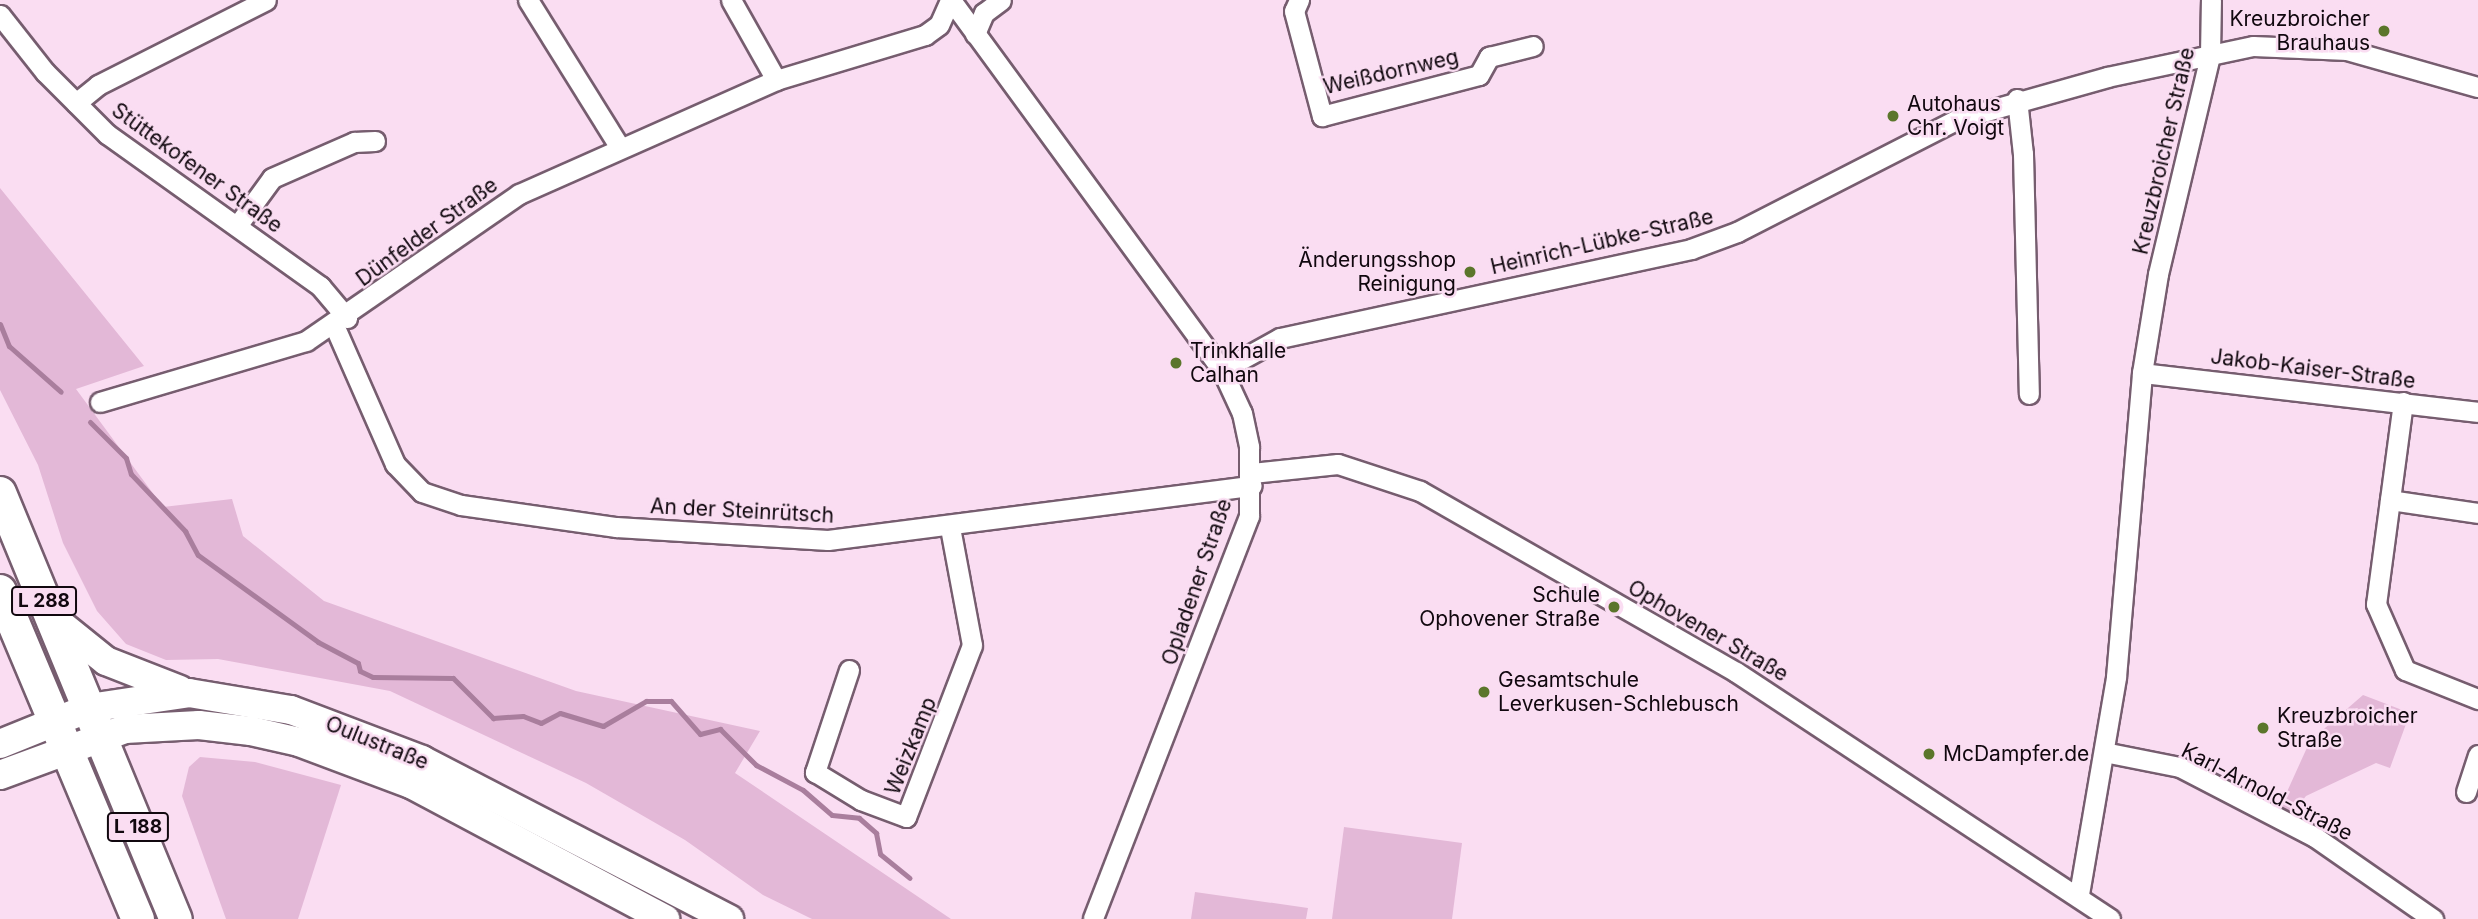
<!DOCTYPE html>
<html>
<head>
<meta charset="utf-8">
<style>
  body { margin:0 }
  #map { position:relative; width:2478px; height:919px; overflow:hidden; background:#faddf2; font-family:Inter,sans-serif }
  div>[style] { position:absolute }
  .green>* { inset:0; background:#e3b8d7 }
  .stream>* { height:5px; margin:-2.5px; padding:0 2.5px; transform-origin:2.5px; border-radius:2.5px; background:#a97e9d }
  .roads { filter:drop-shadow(2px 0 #765d6f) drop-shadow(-2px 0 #765d6f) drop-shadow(0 2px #765d6f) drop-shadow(0 -2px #765d6f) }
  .minor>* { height:19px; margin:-9.5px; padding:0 9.5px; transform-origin:9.5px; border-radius:9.5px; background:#fff }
  .secondary>* { height:28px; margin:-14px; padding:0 14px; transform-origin:14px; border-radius:14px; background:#fff }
  .primary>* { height:32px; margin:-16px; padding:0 16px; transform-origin:16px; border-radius:16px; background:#fff }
  .dots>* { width:19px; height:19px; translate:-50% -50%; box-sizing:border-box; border:4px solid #faddf2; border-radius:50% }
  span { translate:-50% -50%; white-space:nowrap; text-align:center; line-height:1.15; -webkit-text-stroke:5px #faddf2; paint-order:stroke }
  .shield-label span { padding:2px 5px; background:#faddf2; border:2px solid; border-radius:5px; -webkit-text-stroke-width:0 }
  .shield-label { font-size:19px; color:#11080f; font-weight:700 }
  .poi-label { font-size:21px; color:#11080f }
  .right { translate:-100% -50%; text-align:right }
  .left { translate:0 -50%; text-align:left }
  .street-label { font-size:21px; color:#11080f }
</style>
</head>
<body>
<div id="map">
  <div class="green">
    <div style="clip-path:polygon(0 188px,144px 366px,76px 389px,163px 507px,232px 499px,243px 536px,324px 601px,576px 691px,760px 731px,735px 773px,951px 919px,812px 919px,763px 895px,685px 840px,586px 783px,390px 691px,218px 659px,166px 660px,126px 644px,97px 611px,63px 543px,38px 465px,0 390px)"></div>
    <div style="clip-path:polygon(2363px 695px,2410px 713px,2390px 768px,2376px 763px,2306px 796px,2286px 822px,2276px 816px,2310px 741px)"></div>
    <div style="clip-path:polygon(200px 757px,255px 762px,341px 785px,298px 919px,226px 919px,182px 796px,189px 767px)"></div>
    <div style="clip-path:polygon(1344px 827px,1462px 843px,1452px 919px,1332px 919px)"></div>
    <div style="clip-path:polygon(1195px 892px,1308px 908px,1306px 919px,1191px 919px)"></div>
  </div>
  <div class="stream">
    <div style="left:0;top:324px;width:24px;rotate:68deg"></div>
    <div style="left:9px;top:346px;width:69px;rotate:41.5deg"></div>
    <div style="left:90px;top:422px;width:51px;rotate:45deg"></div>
    <div style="left:126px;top:458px;width:17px;rotate:73deg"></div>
    <div style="left:131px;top:474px;width:79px;rotate:46.5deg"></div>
    <div style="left:185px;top:531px;width:27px;rotate:62deg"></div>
    <div style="left:198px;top:555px;width:148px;rotate:35.9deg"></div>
    <div style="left:318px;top:642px;width:45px;rotate:27.7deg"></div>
    <div style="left:358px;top:663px;width:8px;rotate:76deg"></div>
    <div style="left:360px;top:671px;width:14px;rotate:25deg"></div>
    <div style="left:373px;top:677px;width:80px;rotate:0.7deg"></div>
    <div style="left:453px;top:678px;width:57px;rotate:45deg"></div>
    <div style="left:493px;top:718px;width:30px;rotate:-4deg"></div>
    <div style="left:523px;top:716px;width:19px;rotate:21deg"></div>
    <div style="left:541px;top:723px;width:21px;rotate:-28deg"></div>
    <div style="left:560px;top:713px;width:45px;rotate:16.8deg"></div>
    <div style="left:603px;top:726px;width:50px;rotate:-30.2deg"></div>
    <div style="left:646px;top:701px;width:25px"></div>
    <div style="left:671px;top:701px;width:44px;rotate:48.7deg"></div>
    <div style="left:700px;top:734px;width:21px;rotate:-14deg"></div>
    <div style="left:720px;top:729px;width:51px;rotate:45deg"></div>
    <div style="left:756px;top:765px;width:53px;rotate:28deg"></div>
    <div style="left:803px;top:790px;width:38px;rotate:41deg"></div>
    <div style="left:832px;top:815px;width:27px;rotate:6deg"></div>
    <div style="left:859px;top:818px;width:23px;rotate:41deg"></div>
    <div style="left:876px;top:833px;width:21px;rotate:79deg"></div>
    <div style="left:880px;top:854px;width:38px;rotate:39deg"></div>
  </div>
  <div class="roads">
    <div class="minor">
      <div style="left:528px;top:0;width:172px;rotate:58.1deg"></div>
      <div style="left:731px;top:0;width:92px;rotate:60.6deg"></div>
      <div style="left:951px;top:0;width:459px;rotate:53.8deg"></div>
      <div style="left:1222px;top:370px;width:47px;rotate:65.1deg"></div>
      <div style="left:1242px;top:413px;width:35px;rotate:78deg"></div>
      <div style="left:1249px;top:447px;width:69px;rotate:90deg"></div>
      <div style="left:1249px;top:516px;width:432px;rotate:111.2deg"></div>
      <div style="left:1299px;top:0;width:12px;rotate:114deg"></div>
      <div style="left:1294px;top:11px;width:109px;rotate:75.1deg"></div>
      <div style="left:1322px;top:116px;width:162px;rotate:-14.6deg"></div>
      <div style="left:1479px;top:75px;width:21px;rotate:-61deg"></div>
      <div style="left:1489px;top:57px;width:45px;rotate:-14deg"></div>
      <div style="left:0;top:15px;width:73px;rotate:51.7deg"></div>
      <div style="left:45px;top:72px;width:88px;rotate:45deg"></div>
      <div style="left:107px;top:134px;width:262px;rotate:35.5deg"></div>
      <div style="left:320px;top:286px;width:42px;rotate:49.8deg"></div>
      <div style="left:975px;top:34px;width:23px;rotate:-67deg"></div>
      <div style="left:984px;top:13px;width:21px;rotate:-37deg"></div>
      <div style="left:2017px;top:99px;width:55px;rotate:83.8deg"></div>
      <div style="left:2023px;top:154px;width:240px;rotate:88.6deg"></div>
      <div style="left:76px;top:103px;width:28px;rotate:-39deg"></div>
      <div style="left:98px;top:85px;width:188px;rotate:-26.8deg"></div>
      <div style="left:237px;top:226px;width:59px;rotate:-53.9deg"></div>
      <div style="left:272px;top:178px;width:90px;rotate:-23.7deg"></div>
      <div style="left:354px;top:142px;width:21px;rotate:-3deg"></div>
      <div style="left:334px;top:325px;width:152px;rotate:66.3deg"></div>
      <div style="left:395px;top:464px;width:39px;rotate:46deg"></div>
      <div style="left:422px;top:492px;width:41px;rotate:18.4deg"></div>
      <div style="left:461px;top:505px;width:157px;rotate:8.1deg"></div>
      <div style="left:616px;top:527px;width:212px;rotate:3.5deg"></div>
      <div style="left:828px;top:540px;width:427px;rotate:-7.3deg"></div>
      <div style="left:1222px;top:370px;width:66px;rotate:-28.9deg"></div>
      <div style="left:1280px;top:338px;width:421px;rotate:-12.2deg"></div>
      <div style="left:1691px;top:249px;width:49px;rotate:-20.3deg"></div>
      <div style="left:1737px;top:232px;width:248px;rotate:-27.1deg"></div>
      <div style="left:1958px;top:119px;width:155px;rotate:-15.7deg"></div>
      <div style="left:2107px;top:77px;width:149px;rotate:-12deg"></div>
      <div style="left:2253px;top:46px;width:94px;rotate:2.4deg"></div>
      <div style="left:2347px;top:50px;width:136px;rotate:15.8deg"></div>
      <div style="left:2142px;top:373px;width:338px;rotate:6.6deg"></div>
      <div style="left:100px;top:402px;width:215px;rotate:-16.5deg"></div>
      <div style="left:306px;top:341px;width:259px;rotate:-34.6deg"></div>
      <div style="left:519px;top:194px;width:281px;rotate:-23.9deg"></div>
      <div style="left:776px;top:80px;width:156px;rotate:-16.8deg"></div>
      <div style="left:925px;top:35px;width:17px;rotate:-36deg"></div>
      <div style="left:939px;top:25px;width:27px;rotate:-66deg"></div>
      <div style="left:2403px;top:402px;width:204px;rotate:97.6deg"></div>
      <div style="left:2376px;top:604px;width:72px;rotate:66.3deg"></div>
      <div style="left:2405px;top:670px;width:79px;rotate:21.7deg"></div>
      <div style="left:1252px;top:473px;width:86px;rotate:-6deg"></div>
      <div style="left:1338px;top:464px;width:86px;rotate:18.2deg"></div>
      <div style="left:1420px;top:491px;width:364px;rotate:29.8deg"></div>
      <div style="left:1736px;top:672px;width:448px;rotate:33.4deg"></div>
      <div style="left:2390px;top:500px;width:89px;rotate:8.4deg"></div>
      <div style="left:849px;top:670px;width:108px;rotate:108.4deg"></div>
      <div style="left:815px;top:772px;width:54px;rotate:31.3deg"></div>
      <div style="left:861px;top:800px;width:48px;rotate:20.7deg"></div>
      <div style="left:906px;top:817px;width:184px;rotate:-69deg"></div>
      <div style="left:972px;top:645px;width:120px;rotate:-100.6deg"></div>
      <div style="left:2104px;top:752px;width:77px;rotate:11.2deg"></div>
      <div style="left:2180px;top:767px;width:152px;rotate:27.4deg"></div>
      <div style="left:2315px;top:837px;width:144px;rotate:34.8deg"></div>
      <div style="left:2466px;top:792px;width:39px;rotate:-72deg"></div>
      <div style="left:2079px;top:894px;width:220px;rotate:-80.3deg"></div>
      <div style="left:2116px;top:677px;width:305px;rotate:-85.1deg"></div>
      <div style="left:2142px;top:373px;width:100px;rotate:-80.8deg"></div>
      <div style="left:2158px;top:274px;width:225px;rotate:-76.6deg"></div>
      <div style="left:2210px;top:55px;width:55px;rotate:-89deg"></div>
    </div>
    <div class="secondary">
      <div style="left:50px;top:616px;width:72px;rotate:38.8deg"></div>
      <div style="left:106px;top:661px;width:79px;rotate:21.4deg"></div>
      <div style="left:0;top:744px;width:96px;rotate:-22deg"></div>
      <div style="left:89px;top:708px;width:101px;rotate:-8.5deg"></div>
      <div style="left:189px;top:693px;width:103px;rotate:9.5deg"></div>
      <div style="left:291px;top:710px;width:140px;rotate:20.9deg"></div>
      <div style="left:422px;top:760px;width:346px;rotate:27.4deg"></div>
      <div style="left:0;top:775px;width:133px;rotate:-20.2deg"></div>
      <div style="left:125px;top:729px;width:74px;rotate:-3.1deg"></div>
      <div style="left:199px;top:725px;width:52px;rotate:6.6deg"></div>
      <div style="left:251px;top:731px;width:49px;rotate:12.9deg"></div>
      <div style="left:299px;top:742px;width:120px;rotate:20.6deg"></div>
      <div style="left:411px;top:784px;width:288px;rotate:28deg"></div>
    </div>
    <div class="primary">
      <div style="left:0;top:493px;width:461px;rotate:67.6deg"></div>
      <div style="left:0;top:591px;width:356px;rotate:67.2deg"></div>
    </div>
  </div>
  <div class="dots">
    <div style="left:2384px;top:31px;background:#5b762b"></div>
    <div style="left:1893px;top:116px;background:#5b762b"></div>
    <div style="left:1470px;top:272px;background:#5b762b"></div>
    <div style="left:1176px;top:363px;background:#5b762b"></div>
    <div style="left:1614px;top:607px;background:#5b762b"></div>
    <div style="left:1484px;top:692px;background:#5b762b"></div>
    <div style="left:2263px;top:728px;background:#5b762b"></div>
    <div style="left:1929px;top:754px;background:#5b762b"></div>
  </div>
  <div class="shield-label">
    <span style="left:44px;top:601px">L 288</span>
    <span style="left:138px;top:827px">L 188</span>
  </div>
  <div class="poi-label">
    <span class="right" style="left:2370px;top:31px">Kreuzbroicher<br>Brauhaus</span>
    <span class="left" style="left:1907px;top:116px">Autohaus<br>Chr. Voigt</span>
    <span class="right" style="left:1456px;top:272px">Änderungsshop<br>Reinigung</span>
    <span class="left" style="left:1190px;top:363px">Trinkhalle<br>Calhan</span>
    <span class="right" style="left:1600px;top:607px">Schule<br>Ophovener Straße</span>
    <span class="left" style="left:1498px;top:692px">Gesamtschule<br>Leverkusen-Schlebusch</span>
    <span class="left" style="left:2277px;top:728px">Kreuzbroicher<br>Straße</span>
    <span class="left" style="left:1943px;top:754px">McDampfer.de</span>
  </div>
  <div class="street-label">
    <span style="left:1391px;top:72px;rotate:-13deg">Weißdornweg</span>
    <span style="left:2164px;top:151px;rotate:-77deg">Kreuzbroicher Straße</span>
    <span style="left:197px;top:168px;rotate:36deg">Stüttekofener Straße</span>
    <span style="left:427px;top:232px;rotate:-36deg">Dünfelder Straße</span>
    <span style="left:1602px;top:242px;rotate:-13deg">Heinrich-Lübke-Straße</span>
    <span style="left:2313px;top:369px;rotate:7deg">Jakob-Kaiser-Straße</span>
    <span style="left:742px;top:511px;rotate:3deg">An der Steinrütsch</span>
    <span style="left:1197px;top:582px;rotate:-71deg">Opladener Straße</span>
    <span style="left:1708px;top:631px;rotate:30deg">Ophovener Straße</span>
    <span style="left:377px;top:743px;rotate:22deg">Oulustraße</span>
    <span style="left:911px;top:746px;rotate:-68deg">Weizkamp</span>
    <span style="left:2267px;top:792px;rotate:27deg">Karl-Arnold-Straße</span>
  </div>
</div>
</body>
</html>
